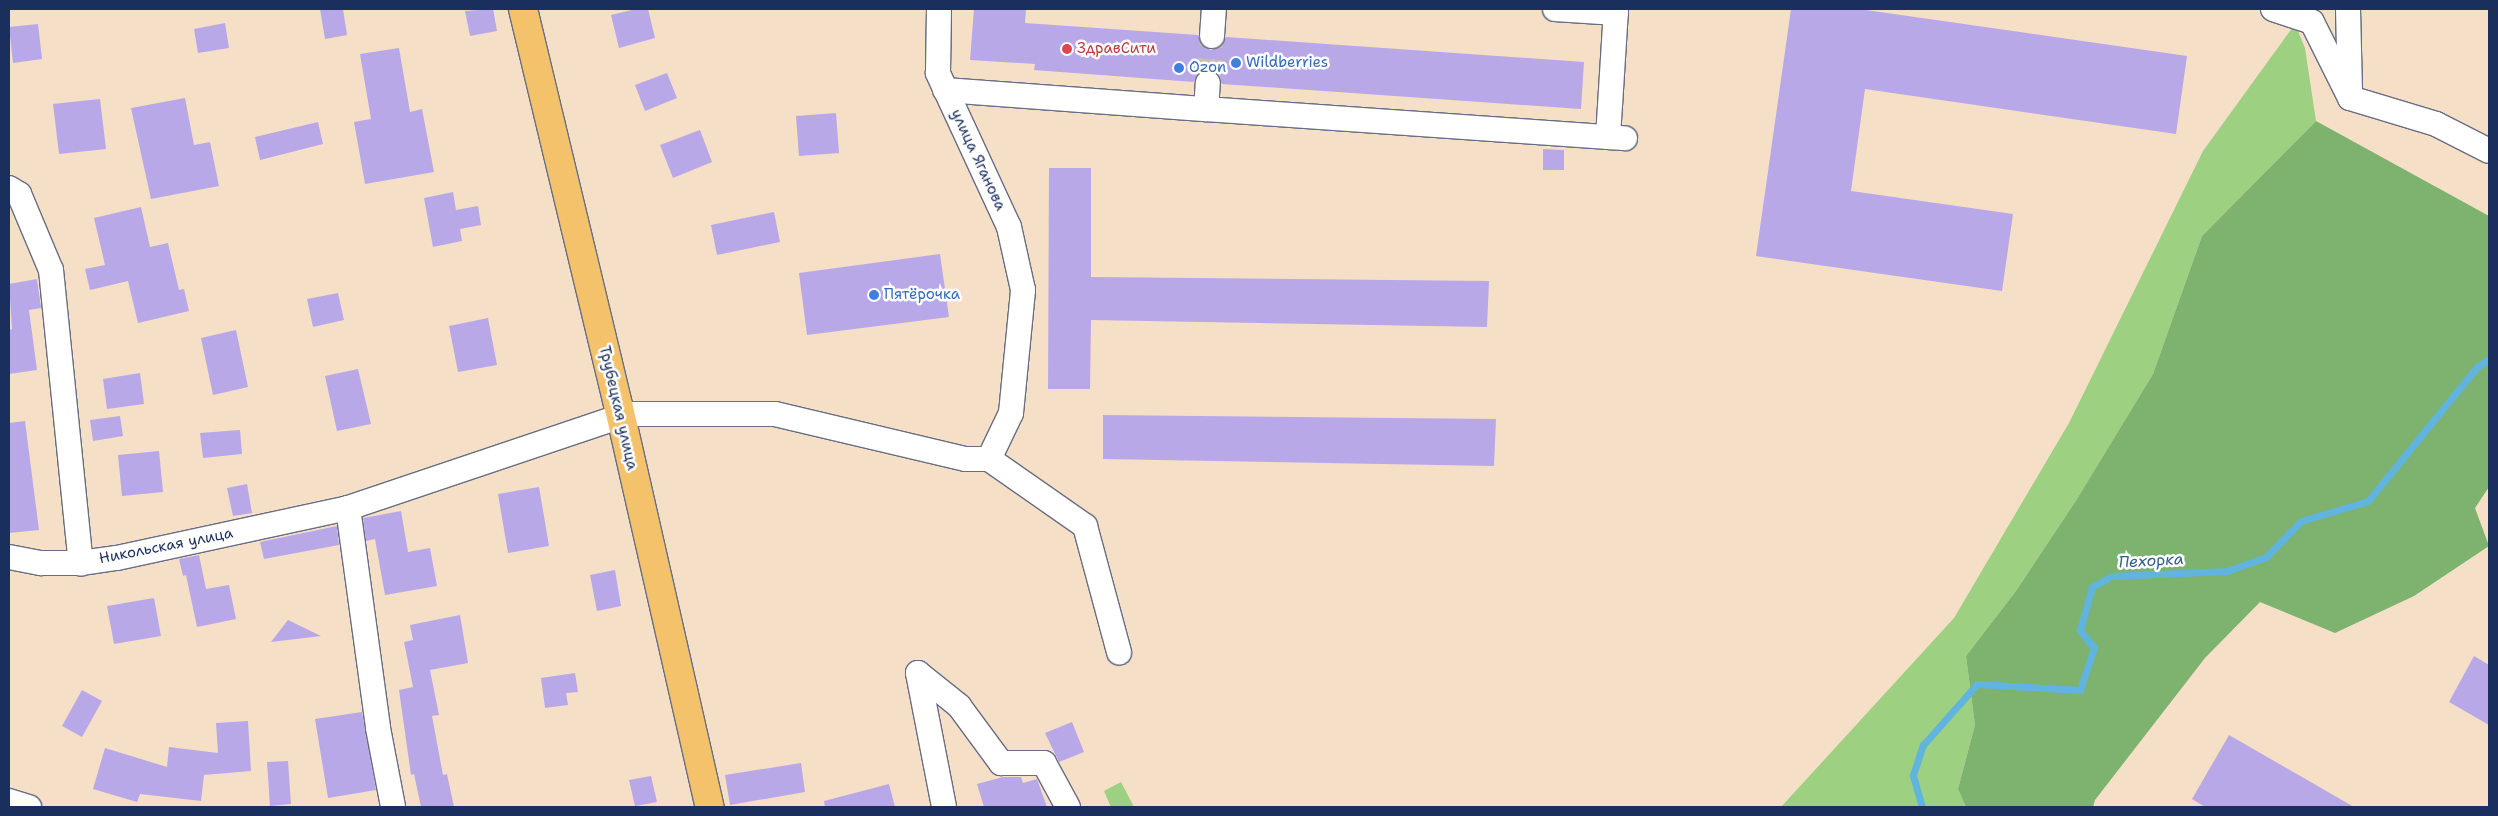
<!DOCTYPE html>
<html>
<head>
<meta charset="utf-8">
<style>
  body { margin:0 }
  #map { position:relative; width:2498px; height:816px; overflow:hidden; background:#f5dfc7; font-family:"Shantell Sans",sans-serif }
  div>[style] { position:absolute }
  .green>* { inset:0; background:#9dd081 }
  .forest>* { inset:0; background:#7eb26f }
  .stream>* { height:7px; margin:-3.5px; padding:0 3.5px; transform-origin:3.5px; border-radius:3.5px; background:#61b4dd }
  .building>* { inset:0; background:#b9a8e8 }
  .minor-tunnel>* { height:24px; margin-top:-12px; transform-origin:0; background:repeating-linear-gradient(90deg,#c9bcb2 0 24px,transparent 0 36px) }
  .roads { filter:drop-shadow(1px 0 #676d83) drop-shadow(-1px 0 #676d83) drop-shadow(0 1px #676d83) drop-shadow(0 -1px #676d83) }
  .minor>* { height:24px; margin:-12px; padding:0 12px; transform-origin:12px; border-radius:12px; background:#fff }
  .major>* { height:28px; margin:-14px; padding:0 14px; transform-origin:14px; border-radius:14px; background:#f3c26a }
  .dots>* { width:14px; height:14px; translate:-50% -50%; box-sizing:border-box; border:2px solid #fff; border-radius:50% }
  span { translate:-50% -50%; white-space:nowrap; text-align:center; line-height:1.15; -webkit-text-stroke:5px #fff; paint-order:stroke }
  .health-label { font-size:15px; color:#be3a42 }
  .left { translate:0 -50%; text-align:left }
  .shop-label { font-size:15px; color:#366cbe }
  .street-label { font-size:15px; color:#1b2f5e }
  .water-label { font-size:16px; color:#345e8a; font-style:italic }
  .frame { position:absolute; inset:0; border:10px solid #1b2f5e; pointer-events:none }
</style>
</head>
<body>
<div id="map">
  <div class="green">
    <div style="clip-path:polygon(2295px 24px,2305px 48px,2316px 121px,2202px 236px,2153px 374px,2077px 499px,2016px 591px,1966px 656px,1975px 725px,1958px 789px,1966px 807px,1781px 807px,1954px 618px,2069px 423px,2203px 151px)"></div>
    <div style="clip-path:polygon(1121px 782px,1134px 807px,1111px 807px,1104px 791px)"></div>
  </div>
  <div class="forest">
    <div style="clip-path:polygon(2316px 121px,2489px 216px,2489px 487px,2475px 508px,2489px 546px,2414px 596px,2335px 633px,2260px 602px,2205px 658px,2095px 800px,2093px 807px,1966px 807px,1958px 789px,1975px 725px,1966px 656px,2016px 591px,2077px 499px,2153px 374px,2202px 236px)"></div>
  </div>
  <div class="stream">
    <div style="left:1922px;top:807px;width:33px;rotate:-106deg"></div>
    <div style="left:1913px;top:775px;width:32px;rotate:-72deg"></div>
    <div style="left:1923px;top:745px;width:81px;rotate:-48.5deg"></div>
    <div style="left:1977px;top:684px;width:103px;rotate:3.3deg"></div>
    <div style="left:2080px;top:690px;width:44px;rotate:-71.6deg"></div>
    <div style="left:2094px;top:648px;width:23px;rotate:-128deg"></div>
    <div style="left:2080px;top:630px;width:45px;rotate:-74.4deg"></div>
    <div style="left:2092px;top:587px;width:23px;rotate:-29deg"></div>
    <div style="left:2112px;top:576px;width:115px;rotate:-2.5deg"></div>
    <div style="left:2227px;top:571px;width:41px;rotate:-19.7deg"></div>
    <div style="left:2266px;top:557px;width:50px;rotate:-45.8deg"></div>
    <div style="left:2301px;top:521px;width:70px;rotate:-16.6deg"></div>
    <div style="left:2368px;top:501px;width:173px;rotate:-50.9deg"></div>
    <div style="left:2477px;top:367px;width:14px;rotate:-34deg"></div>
  </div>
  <div class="building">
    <div style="clip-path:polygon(320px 9px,343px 9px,347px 35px,325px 39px)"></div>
    <div style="clip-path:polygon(493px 9px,497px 31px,470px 36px,465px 11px)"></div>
    <div style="clip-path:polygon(636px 9px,648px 9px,655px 38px,619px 48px,611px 15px)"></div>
    <div style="clip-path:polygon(974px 9px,1026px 9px,1025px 23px,1198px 35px,1200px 42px,1210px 50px,1218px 48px,1226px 37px,1584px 62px,1581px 109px,1222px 84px,1216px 72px,1209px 69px,1197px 75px,1194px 82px,1034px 70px,1035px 64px,970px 60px)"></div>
    <div style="clip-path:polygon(1791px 9px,1859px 9px,2187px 56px,2176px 134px,1865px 89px,1851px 191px,2013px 214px,2002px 291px,1756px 256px)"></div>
    <div style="clip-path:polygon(225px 23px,229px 48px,198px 53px,194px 29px)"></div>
    <div style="clip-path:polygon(38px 24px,42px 59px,13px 63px,9px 27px)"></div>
    <div style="clip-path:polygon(399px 48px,410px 112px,422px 109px,434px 172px,365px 184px,354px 122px,371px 119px,360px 54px)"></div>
    <div style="clip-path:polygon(667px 73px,677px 98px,645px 111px,635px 85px)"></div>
    <div style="clip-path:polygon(185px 98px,194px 145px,210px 142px,219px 186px,151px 199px,131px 108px)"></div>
    <div style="clip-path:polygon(100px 99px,106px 149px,59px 154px,53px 104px)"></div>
    <div style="clip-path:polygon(836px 113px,839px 153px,799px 156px,796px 116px)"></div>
    <div style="clip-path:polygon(318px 122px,323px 144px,260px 160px,255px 137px)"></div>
    <div style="clip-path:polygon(700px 130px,712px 162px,673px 178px,660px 145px)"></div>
    <div style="clip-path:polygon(1543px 149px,1564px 150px,1564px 170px,1543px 170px)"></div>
    <div style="clip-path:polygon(1049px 168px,1091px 168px,1091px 277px,1489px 281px,1487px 327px,1091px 320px,1090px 389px,1048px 389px)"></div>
    <div style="clip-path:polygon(453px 192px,456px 210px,478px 206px,481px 225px,460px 229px,462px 241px,433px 247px,424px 198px)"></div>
    <div style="clip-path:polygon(141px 207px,150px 247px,168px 243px,179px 290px,184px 289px,189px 311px,138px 323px,128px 281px,90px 290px,85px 269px,105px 265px,94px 218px)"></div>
    <div style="clip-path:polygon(774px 212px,780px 242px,717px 255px,711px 225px)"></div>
    <div style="clip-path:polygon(940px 254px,949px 317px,807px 335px,799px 273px)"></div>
    <div style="clip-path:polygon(37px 279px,41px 308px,29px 310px,37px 370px,9px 374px,9px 330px,12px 329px,9px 284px)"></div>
    <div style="clip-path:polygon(338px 293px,344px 320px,313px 327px,307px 299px)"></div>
    <div style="clip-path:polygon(488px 318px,497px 365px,458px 372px,449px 326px)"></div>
    <div style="clip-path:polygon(236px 330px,248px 387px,213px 395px,201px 338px)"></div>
    <div style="clip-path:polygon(358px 369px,371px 424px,337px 431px,325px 376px)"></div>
    <div style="clip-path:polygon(140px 373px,144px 404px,107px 409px,103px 379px)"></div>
    <div style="clip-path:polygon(1103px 415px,1496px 419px,1494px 466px,1103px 459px)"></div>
    <div style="clip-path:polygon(120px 416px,123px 436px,93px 441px,90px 420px)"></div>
    <div style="clip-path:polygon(25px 421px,39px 530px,9px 533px,9px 423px)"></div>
    <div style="clip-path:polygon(240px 430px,242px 454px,203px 458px,200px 433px)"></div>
    <div style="clip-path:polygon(159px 451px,163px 492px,122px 496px,118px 455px)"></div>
    <div style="clip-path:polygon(247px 484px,252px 513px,233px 516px,227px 488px)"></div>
    <div style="clip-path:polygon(539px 487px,549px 546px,508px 553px,498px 494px)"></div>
    <div style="clip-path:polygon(401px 511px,408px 552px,430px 548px,437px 586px,385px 595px,375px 539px,366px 541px,363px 518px)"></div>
    <div style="clip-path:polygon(337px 526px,339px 545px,264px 559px,260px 542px)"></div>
    <div style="clip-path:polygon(199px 555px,206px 589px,229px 585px,236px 619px,197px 627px,186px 575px,183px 576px,179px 559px)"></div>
    <div style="clip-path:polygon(615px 570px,621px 606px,597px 611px,590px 575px)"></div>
    <div style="clip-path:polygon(154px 598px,161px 636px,114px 644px,107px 606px)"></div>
    <div style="clip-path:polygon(460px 615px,468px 663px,430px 670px,439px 715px,432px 716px,443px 775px,447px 774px,454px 807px,421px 807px,414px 774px,411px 775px,399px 690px,413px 687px,404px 642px,413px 640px,410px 625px)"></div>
    <div style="clip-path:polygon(288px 620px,321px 636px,271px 642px)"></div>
    <div style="clip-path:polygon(2474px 656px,2489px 665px,2489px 725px,2449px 702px)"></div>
    <div style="clip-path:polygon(575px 673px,578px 692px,566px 693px,568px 705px,545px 708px,541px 678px)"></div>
    <div style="clip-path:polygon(82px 690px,102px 701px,82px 737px,62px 726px)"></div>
    <div style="clip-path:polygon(362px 712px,376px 790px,328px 798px,315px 719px)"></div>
    <div style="clip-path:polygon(248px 721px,251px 771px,204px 775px,201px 801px,140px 794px,137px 802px,93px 789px,105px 748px,167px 767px,169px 747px,218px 753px,216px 723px)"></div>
    <div style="clip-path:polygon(1072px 722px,1084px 752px,1059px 762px,1045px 733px)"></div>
    <div style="clip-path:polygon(2229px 735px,2354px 807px,2205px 807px,2192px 799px)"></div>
    <div style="clip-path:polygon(288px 761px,291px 804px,270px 806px,267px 762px)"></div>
    <div style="clip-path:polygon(801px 763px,805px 792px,730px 805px,725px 775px)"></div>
    <div style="clip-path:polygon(651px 776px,657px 802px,635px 806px,629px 780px)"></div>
    <div style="clip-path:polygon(1003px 777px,1021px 777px,1023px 783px,1037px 779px,1047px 807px,984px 807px,977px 784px)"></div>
    <div style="clip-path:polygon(889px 784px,895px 807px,825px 807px,824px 801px)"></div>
  </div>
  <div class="minor-tunnel">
    <div style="left:1208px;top:83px;width:47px;rotate:-85.1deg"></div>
  </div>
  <div class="roads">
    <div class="minor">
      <div style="left:1555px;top:9px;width:61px;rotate:3.8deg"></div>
      <div style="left:2273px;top:9px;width:41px;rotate:18.4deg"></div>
      <div style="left:2312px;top:22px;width:85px;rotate:63.4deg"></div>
      <div style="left:2350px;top:98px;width:90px;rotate:16.8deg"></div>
      <div style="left:2436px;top:124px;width:59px;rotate:27deg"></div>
      <div style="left:2348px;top:9px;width:83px;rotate:88.6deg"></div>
      <div style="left:1212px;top:36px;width:27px;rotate:-86deg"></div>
      <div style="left:945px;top:90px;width:262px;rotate:4.2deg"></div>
      <div style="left:1206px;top:109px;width:26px;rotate:-86deg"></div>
      <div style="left:1206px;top:109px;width:420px;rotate:4deg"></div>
      <div style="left:1608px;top:137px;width:128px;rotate:-86.4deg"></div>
      <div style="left:9px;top:188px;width:12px;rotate:31deg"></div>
      <div style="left:19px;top:194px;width:82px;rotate:67.2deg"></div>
      <div style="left:51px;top:270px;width:295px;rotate:84.2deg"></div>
      <div style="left:989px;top:459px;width:117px;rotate:34.9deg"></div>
      <div style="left:1085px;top:526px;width:131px;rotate:74.9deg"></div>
      <div style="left:348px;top:508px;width:222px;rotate:82.2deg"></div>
      <div style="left:378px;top:728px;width:80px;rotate:79.2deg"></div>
      <div style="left:9px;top:557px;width:33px;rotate:11deg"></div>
      <div style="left:41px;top:563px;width:40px"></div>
      <div style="left:81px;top:563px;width:36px;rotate:-8deg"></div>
      <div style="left:117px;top:558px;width:236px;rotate:-12.2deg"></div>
      <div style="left:348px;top:508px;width:295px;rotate:-18.6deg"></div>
      <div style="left:628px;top:414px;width:147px"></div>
      <div style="left:775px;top:414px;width:196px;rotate:13.3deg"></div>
      <div style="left:966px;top:459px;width:23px"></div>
      <div style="left:989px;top:459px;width:51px;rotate:-64.4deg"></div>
      <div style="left:1011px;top:413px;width:124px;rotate:-84.4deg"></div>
      <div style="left:1023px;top:290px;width:65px;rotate:-102.5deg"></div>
      <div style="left:1009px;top:227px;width:170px;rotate:-114.8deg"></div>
      <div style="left:938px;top:73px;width:64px;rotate:-89.1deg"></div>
      <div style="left:918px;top:673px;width:53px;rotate:38.8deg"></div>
      <div style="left:959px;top:706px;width:71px;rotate:53.6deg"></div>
      <div style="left:1001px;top:763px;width:43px"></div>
      <div style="left:1044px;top:763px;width:50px;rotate:61.4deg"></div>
      <div style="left:918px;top:673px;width:136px;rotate:79deg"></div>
      <div style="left:9px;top:801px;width:21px;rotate:17deg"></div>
    </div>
    <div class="major">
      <div style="left:523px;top:9px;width:410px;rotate:76.5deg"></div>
      <div style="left:619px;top:408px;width:409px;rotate:77.2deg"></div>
    </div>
  </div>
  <div class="dots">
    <div style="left:1067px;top:49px;background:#e0444e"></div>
    <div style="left:1236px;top:63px;background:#3f7fe0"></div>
    <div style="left:1179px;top:68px;background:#3f7fe0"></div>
    <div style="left:874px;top:295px;background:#3f7fe0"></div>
  </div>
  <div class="health-label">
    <span class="left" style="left:1077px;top:49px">ЗдравСити</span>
  </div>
  <div class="shop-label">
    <span class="left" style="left:1246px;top:63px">Wildberries</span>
    <span class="left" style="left:1189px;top:68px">Ozon</span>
    <span class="left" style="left:884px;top:295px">Пятёрочка</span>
  </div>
  <div class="street-label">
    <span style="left:978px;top:160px;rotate:65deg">улица Яганова</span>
    <span style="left:618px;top:408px;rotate:77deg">Трубецкая улица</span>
    <span style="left:166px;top:546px;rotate:-11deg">Никольская улица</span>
  </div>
  <div class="water-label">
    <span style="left:2151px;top:561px;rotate:-3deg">Пехорка</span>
  </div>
  <div class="frame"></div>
</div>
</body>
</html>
